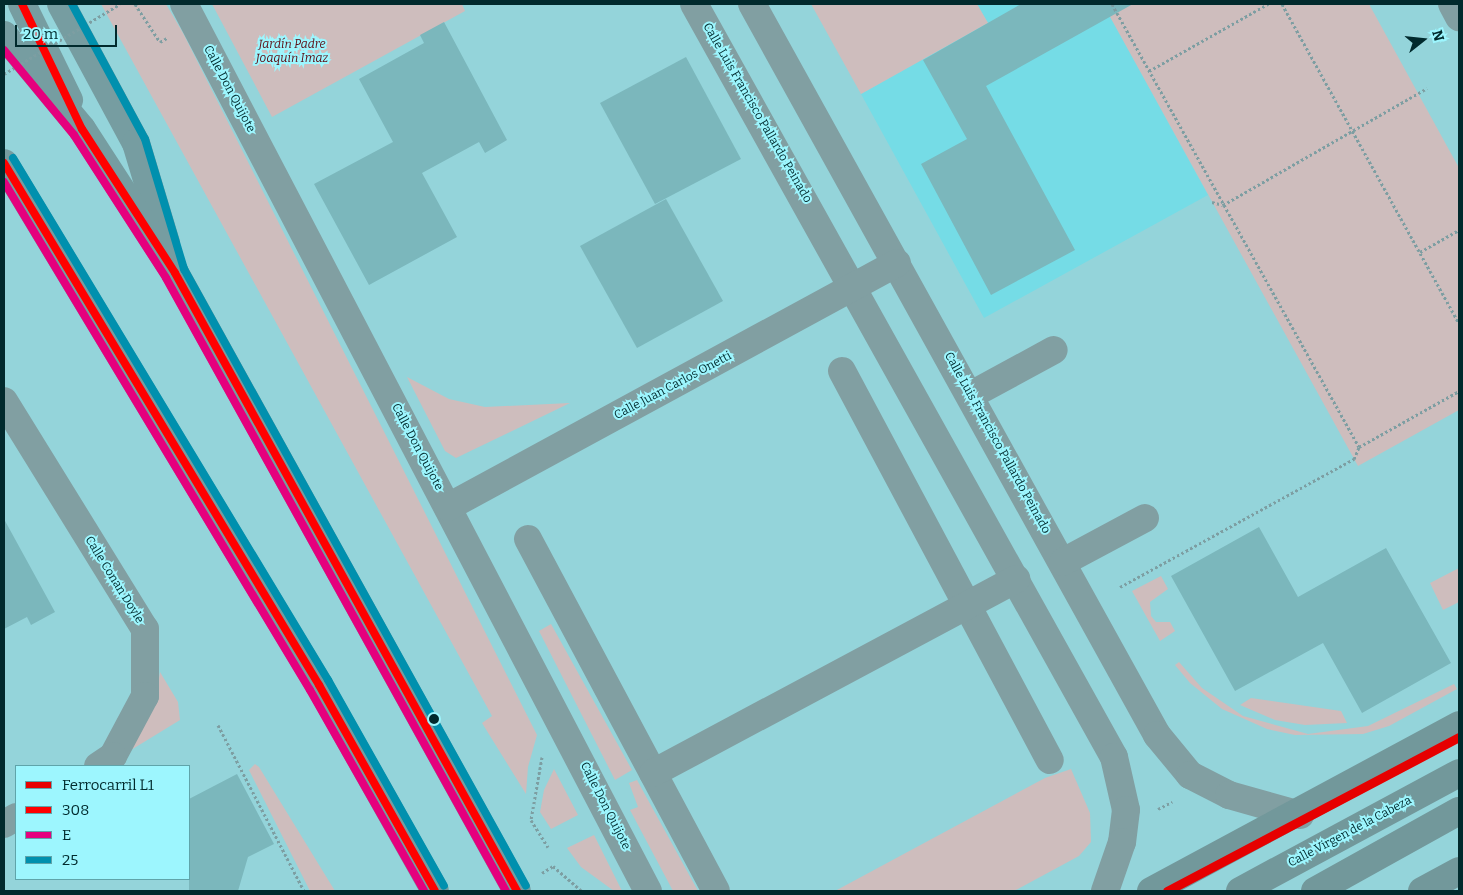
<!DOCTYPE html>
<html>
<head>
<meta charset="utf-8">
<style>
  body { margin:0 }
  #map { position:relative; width:1463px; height:895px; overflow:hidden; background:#94d4da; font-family:Bitter,serif }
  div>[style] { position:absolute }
  .built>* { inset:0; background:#75dce6 }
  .green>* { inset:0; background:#cebdbd }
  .building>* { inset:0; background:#7bb7bc }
  .path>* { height:3px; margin-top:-1.5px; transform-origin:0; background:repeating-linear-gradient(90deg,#7d9ea2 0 2.5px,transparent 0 5px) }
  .minor>* { height:28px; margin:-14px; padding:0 14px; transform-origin:14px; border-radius:14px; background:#819fa2 }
  .major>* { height:28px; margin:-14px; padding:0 14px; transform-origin:14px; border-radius:14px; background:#72989b }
  .highway>* { height:28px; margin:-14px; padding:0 14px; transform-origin:14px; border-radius:14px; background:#769da1 }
  .path-bridge>* { height:3px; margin-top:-1.5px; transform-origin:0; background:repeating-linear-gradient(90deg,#7d9ea2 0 2.5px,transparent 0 5px) }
  .bus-1>* { height:8px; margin:-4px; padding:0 4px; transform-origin:4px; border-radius:4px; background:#f00 }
  .bus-2>* { height:8px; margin:-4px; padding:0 4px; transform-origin:4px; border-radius:4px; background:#e5007d }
  .bus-3>* { height:8px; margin:-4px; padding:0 4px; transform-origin:4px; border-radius:4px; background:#0090ae }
  .rail-1>* { height:9px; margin:-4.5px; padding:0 4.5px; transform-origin:4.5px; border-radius:4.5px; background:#e60000 }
  .dots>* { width:14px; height:14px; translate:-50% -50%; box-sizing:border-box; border:2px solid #9df6fe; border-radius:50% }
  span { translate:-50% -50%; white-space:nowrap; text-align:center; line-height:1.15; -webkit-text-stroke:4px #9df6fe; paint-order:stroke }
  .park-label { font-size:12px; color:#5d0b12; font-style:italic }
  .street-label { font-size:12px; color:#012a2d }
  .frame { position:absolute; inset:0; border:5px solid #012a2d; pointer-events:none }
  .legend { position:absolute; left:15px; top:765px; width:175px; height:115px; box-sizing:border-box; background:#9df6fe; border:1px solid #5fa4aa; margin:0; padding:6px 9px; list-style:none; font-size:15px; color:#012a2d }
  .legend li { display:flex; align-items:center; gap:10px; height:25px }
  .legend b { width:25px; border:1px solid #5fa4aa }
  .north { position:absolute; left:1398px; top:15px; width:50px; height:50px; -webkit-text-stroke:4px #9df6fe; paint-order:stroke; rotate:74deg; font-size:14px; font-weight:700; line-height:20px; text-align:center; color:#012a2d }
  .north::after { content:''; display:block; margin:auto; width:18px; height:22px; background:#012a2d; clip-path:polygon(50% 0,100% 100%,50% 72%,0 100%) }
  .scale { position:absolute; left:15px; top:25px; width:102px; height:22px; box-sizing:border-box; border:2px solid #012a2d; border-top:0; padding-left:6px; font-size:15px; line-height:18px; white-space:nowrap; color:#012a2d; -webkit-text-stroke:4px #9df6fe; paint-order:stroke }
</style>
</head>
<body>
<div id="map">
  <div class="built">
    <div style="clip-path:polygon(977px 4px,1103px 4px,1208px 195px,984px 318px,861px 94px,988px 23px)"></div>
  </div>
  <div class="green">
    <div style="clip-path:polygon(101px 4px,166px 4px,183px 33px,537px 735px,528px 767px,526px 794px,482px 723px,492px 716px)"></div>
    <div style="clip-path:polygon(212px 4px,462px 4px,465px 11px,272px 117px)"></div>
    <div style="clip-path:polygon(811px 4px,977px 4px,988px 23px,861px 94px)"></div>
    <div style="clip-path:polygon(1103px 4px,1369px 4px,1459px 168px,1459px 410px,1358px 466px)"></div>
    <div style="clip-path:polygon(407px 377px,449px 399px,485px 407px,570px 403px,456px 458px,445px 451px)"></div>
    <div style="clip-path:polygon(1459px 568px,1459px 602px,1443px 610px,1430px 583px)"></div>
    <div style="clip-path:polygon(1161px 576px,1168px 589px,1150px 602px,1151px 616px,1156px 622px,1170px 622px,1175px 631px,1160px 641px,1132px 591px)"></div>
    <div style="clip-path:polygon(551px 624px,632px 770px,615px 780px,539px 631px)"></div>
    <div style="clip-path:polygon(1179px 662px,1202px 688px,1243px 716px,1308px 734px,1368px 726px,1454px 684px,1457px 689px,1389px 726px,1363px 734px,1295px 735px,1267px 729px,1222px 709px,1190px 683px,1175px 665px)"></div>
    <div style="clip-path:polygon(160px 672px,178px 702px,180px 720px,131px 750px,156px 696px)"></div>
    <div style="clip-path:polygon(1251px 698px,1341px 711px,1347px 723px,1305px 725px,1275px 720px,1240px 705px)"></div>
    <div style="clip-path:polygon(255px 764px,259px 767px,335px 891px,310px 891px,249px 770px)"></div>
    <div style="clip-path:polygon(554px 769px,578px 815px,551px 829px,540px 812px,544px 790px)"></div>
    <div style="clip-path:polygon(1071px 769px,1090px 813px,1091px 842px,1079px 856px,1014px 891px,835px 891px,1045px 778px)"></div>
    <div style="clip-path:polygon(637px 780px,698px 891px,673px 891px,630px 810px,638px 807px,629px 783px)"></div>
    <div style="clip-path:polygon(594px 835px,622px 891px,614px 891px,581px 867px,567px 848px)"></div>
  </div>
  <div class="building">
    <div style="clip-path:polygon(1021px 4px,1133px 4px,986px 86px,1075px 250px,991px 295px,921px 164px,967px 139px,923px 60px)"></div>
    <div style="clip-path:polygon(444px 22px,507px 140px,485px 153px,479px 142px,422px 173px,457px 237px,369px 285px,314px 184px,393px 142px,359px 79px,424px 43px,420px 35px)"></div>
    <div style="clip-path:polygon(686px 57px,741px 159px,655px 204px,600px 103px)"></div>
    <div style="clip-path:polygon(666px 199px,723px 301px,637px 348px,580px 246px)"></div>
    <div style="clip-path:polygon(4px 519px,55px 612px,31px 625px,27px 617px,4px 629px)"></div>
    <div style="clip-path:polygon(1259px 527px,1298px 597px,1386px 548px,1451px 663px,1362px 713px,1323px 643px,1235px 691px,1171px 576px)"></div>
    <div style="clip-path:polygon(237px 774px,274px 844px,248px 857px,238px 891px,189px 891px,189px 799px)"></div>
  </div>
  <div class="path">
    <div style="left:135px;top:4px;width:45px;rotate:56.7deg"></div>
    <div style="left:160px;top:42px;width:8px;rotate:-30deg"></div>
    <div style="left:1112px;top:4px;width:507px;rotate:60.86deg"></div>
    <div style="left:1359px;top:447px;width:115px;rotate:-29.2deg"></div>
    <div style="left:1282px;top:4px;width:365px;rotate:61deg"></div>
    <div style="left:1149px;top:71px;width:137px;rotate:-29.4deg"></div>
    <div style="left:1212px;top:202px;width:11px;rotate:15deg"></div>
    <div style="left:1223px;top:205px;width:235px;rotate:-29.8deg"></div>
    <div style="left:1420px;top:252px;width:45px;rotate:-29.4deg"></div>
    <div style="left:1120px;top:587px;width:267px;rotate:-28.7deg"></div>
    <div style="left:1354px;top:459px;width:13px;rotate:-67deg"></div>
    <div style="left:218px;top:725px;width:187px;rotate:62.6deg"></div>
    <div style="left:542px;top:757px;width:64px;rotate:99.9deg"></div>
    <div style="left:531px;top:820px;width:32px;rotate:58deg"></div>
    <div style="left:1158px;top:809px;width:16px;rotate:-27deg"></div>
    <div style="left:542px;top:873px;width:13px;rotate:-32deg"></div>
    <div style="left:553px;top:866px;width:38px;rotate:41deg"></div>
  </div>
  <div class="minor">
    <div style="left:184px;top:4px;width:1001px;rotate:62.39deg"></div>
    <div style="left:694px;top:4px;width:862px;rotate:60.85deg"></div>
    <div style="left:1114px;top:757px;width:54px;rotate:77.2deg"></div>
    <div style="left:1126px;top:810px;width:32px;rotate:97deg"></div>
    <div style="left:1122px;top:842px;width:52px;rotate:109.1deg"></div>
    <div style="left:752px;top:4px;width:836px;rotate:61.01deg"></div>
    <div style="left:1157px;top:735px;width:52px;rotate:50.5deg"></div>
    <div style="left:1190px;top:775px;width:44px;rotate:27.1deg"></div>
    <div style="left:1229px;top:795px;width:74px;rotate:15.7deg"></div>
    <div style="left:1452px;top:4px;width:15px;rotate:62deg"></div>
    <div style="left:842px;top:371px;width:441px;rotate:61.9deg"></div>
    <div style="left:971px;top:395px;width:94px;rotate:-28.5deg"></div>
    <div style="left:4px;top:401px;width:268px;rotate:58.3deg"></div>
    <div style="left:145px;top:629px;width:67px;rotate:90deg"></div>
    <div style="left:145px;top:696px;width:68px;rotate:118.1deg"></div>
    <div style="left:113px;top:756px;width:18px;rotate:146deg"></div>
    <div style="left:448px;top:507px;width:511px;rotate:-28.52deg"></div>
    <div style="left:528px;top:539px;width:399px;rotate:61.9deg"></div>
    <div style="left:1063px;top:562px;width:93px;rotate:-28.2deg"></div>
    <div style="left:653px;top:773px;width:412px;rotate:-28.1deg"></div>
    <div style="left:4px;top:824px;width:14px;rotate:-30deg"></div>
  </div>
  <div class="major">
    <div style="left:1151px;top:891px;width:350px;rotate:-28.3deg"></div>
    <div style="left:1240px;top:891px;width:249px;rotate:-28.3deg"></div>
    <div style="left:1315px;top:891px;width:165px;rotate:-29.1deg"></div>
    <div style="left:1422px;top:891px;width:42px;rotate:-28.4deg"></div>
  </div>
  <div class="highway">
    <div style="left:22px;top:4px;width:107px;rotate:63.9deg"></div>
    <div style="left:61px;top:4px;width:158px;rotate:61.7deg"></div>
    <div style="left:136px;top:143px;width:104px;rotate:73.3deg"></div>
    <div style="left:4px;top:35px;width:122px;rotate:50.3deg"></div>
    <div style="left:82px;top:129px;width:171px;rotate:57.1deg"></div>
    <div style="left:175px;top:273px;width:706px;rotate:61.04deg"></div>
    <div style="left:4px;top:163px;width:610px;rotate:58.89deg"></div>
    <div style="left:319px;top:685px;width:236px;rotate:60.6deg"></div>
  </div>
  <div class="path-bridge">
    <div style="left:4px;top:74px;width:135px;rotate:-31.1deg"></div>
  </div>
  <div class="bus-1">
    <div style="left:22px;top:4px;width:139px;rotate:64.4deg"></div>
    <div style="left:82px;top:129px;width:171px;rotate:57.1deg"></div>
    <div style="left:175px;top:273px;width:706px;rotate:61.04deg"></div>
    <div style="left:4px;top:163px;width:610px;rotate:58.89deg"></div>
    <div style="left:319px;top:685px;width:236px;rotate:60.6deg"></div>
  </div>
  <div class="bus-2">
    <div style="left:4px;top:50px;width:110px;rotate:50.5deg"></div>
    <div style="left:74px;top:135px;width:170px;rotate:57.2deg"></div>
    <div style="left:166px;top:278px;width:701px;rotate:60.99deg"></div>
    <div style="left:4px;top:182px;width:593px;rotate:58.94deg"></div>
    <div style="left:310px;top:690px;width:231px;rotate:60.4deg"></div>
  </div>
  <div class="bus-3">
    <div style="left:72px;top:4px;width:153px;rotate:61.6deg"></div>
    <div style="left:145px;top:139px;width:136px;rotate:73.3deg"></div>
    <div style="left:184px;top:269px;width:705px;rotate:61deg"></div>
    <div style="left:13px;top:158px;width:610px;rotate:58.89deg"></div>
    <div style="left:328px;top:680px;width:236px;rotate:60.6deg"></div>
  </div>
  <div class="rail-1">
    <div style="left:1167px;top:891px;width:330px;rotate:-27.8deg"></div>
  </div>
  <div class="dots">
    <div style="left:434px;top:719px;background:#012a2d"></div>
  </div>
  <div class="park-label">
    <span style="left:292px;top:52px">Jardín Padre<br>Joaquín Imaz</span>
  </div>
  <div class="street-label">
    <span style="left:229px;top:89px;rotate:62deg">Calle Don Quijote</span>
    <span style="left:757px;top:113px;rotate:60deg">Calle Luis Francisco Pallardo Peinado</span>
    <span style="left:673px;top:386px;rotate:-28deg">Calle Juan Carlos Onetti</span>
    <span style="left:997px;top:443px;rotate:61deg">Calle Luis Francisco Pallardo Peinado</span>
    <span style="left:417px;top:447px;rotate:62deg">Calle Don Quijote</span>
    <span style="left:114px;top:580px;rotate:58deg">Calle Conan Doyle</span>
    <span style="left:605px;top:806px;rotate:63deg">Calle Don Quijote</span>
    <span style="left:1350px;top:832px;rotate:-28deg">Calle Virgen de la Cabeza</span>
  </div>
  <div class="frame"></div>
  <ul class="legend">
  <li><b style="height:6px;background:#e60000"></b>Ferrocarril L1</li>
  <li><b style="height:6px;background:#f00"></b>308</li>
  <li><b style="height:6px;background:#e5007d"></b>E</li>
  <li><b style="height:6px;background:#0090ae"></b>25</li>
  </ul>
  <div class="north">N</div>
  <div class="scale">20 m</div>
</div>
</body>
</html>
